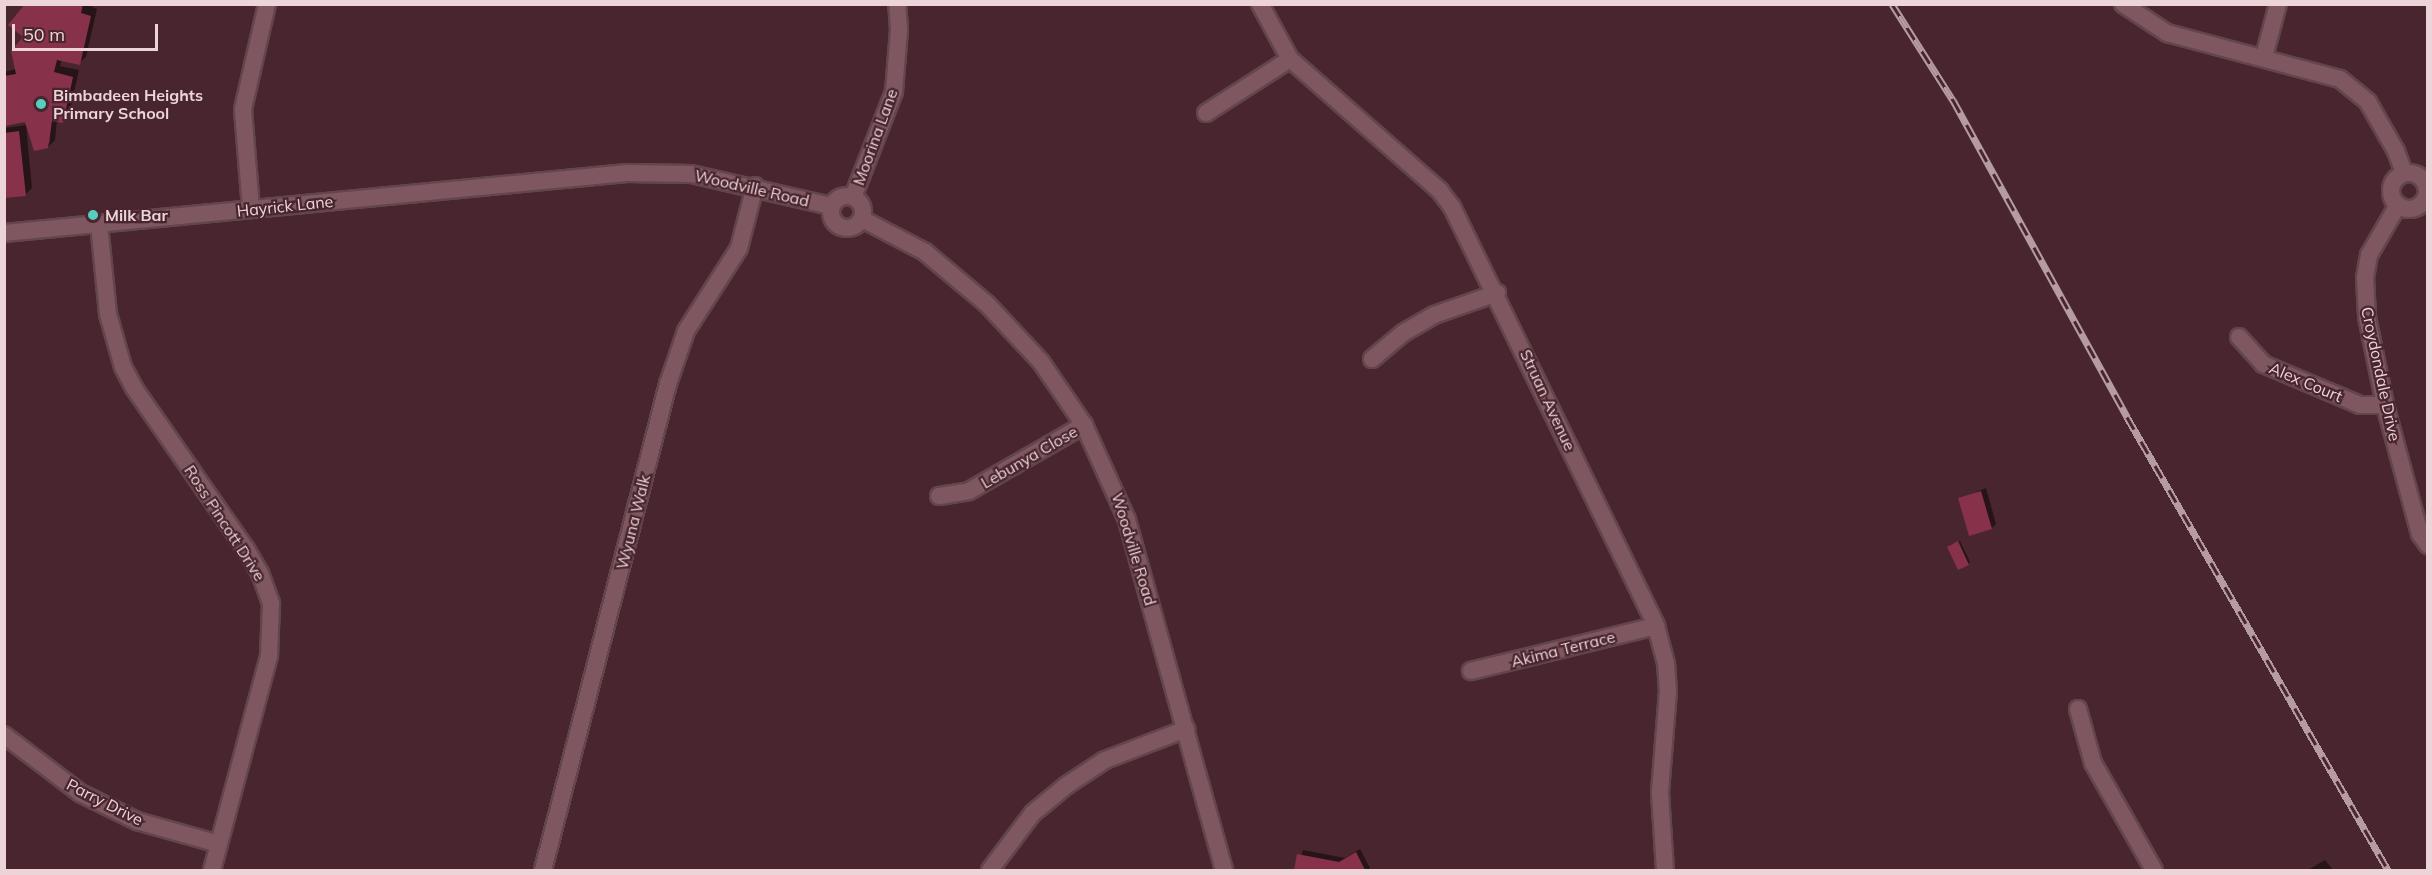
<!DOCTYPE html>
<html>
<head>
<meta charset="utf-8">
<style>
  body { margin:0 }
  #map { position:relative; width:2432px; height:875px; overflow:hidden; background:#49262f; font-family:Mulish,sans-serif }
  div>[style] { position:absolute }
  .shadow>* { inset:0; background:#0007 }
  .building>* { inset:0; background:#88314b }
  .roads { filter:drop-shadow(2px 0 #63454d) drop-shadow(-2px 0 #63454d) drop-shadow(0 2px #63454d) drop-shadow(0 -2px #63454d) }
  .minor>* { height:16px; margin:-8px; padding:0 8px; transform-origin:8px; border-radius:8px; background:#7f5760 }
  .minor>.ring { margin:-8px; padding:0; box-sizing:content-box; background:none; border:16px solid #7f5760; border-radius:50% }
  .rail>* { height:7px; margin-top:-3.5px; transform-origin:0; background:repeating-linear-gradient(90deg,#49262f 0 14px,#b79ba2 0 28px); box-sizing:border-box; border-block:2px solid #b79ba2 }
  .dots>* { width:16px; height:16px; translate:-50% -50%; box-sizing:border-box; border:3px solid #49262f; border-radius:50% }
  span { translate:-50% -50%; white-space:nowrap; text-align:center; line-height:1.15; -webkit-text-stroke:4.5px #49262f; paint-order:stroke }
  .poi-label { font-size:16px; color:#ecd4d9; font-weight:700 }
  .left { translate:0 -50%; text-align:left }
  .street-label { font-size:16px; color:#ecd4d9 }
  .frame { position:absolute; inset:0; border:6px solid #ecd4d9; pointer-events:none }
  .scale { position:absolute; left:12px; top:24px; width:146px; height:27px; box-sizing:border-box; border:3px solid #ecd4d9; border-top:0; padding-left:8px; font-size:18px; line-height:21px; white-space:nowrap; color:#ecd4d9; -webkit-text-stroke:4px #49262f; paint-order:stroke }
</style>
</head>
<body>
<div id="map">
  <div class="shadow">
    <div style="clip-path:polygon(evenodd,27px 4px,87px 4px,97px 9px,86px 57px,79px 63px,62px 59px,60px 66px,79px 70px,69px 115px,62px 122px,57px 120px,55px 140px,48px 147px,26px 120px,4px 119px,4px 72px,16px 69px,25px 37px,27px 4px,51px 113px,50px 143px,47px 143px,51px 113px)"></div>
    <div style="clip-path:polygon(26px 125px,32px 188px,26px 194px,4px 197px,4px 128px)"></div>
    <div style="clip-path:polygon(1986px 488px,1996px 524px,1992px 528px,1960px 499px)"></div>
    <div style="clip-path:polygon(1960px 541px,1970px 562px,1968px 564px,1950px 545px)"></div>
    <div style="clip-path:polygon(1360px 849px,1370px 868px,1368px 870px,1296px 870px,1303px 850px,1345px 858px)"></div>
    <div style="clip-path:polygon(2325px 860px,2333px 870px,2308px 870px)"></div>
  </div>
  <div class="building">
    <div style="clip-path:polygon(25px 4px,83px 4px,81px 13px,91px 16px,80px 65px,57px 60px,54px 72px,73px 77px,63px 123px,52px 121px,48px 148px,34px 151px,25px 122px,4px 126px,4px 76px,16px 74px,11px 51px,23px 37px,8px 25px)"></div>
    <div style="clip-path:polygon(19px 131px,26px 196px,4px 198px,4px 133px)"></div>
    <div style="clip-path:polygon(1981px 491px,1992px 529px,1969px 536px,1958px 498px)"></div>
    <div style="clip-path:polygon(1958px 541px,1969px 565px,1958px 570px,1947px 547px)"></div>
    <div style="clip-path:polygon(1356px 852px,1365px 870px,1294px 870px,1297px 854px,1339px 862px)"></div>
  </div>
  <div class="roads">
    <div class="minor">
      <div style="left:1260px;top:4px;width:63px;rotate:61.4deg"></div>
      <div style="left:1290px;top:59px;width:200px;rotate:41.3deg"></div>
      <div style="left:1440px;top:191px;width:20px;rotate:53deg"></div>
      <div style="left:1452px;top:207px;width:466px;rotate:64deg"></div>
      <div style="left:1656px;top:626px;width:38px;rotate:75deg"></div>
      <div style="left:1666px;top:663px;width:28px;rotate:86deg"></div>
      <div style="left:1668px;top:691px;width:102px;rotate:94.5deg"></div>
      <div style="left:1660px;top:793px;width:77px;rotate:86.3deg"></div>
      <div style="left:2123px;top:4px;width:53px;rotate:33.4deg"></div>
      <div style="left:2167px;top:33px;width:179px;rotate:14.9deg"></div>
      <div style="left:2340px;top:79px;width:36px;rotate:39deg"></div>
      <div style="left:2368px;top:102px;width:56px;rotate:60.3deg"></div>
      <div style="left:2396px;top:151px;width:23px;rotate:70deg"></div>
      <div style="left:2264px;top:57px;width:55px;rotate:-75.2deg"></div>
      <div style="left:1206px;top:113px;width:100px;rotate:-32.7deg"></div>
      <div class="ring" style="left:2391px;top:173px;width:20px;height:20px"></div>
      <div class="ring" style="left:831px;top:196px;width:16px;height:16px"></div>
      <div style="left:853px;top:197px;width:113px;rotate:-68.7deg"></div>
      <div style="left:894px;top:92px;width:62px;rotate:-85.4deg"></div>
      <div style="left:899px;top:30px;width:26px;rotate:-94deg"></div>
      <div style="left:2398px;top:205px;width:58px;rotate:120.1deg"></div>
      <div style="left:2369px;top:255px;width:22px;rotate:100deg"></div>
      <div style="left:2365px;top:277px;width:40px;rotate:87.1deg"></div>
      <div style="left:2367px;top:317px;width:90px;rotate:78.4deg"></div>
      <div style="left:2385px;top:405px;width:134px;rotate:74.8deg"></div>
      <div style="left:2420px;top:534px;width:14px;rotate:54deg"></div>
      <div style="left:251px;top:209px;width:100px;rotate:-94.6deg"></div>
      <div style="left:243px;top:109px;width:108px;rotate:-77.1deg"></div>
      <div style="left:862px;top:219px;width:71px;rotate:27.6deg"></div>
      <div style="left:925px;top:252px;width:81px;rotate:40deg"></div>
      <div style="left:987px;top:304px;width:79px;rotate:47deg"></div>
      <div style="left:1041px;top:362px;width:76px;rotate:55.7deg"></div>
      <div style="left:1084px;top:425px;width:104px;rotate:65.6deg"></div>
      <div style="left:1127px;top:520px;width:363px;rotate:74.5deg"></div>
      <div style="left:99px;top:224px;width:90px;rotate:84.3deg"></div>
      <div style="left:108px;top:314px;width:55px;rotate:74.2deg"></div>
      <div style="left:123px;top:367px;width:24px;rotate:62deg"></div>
      <div style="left:134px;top:388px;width:196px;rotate:55.2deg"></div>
      <div style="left:246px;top:549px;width:28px;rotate:60deg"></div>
      <div style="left:260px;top:573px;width:33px;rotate:70deg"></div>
      <div style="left:271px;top:604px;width:52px;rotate:92.2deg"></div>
      <div style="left:269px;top:656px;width:221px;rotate:104.9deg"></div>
      <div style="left:4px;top:233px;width:626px;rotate:-5.5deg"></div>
      <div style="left:627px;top:173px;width:64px;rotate:0.9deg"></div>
      <div style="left:691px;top:174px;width:144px;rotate:12.9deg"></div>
      <div style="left:2239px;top:337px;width:36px;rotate:48deg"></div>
      <div style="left:2263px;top:364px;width:105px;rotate:22.9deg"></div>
      <div style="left:2360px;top:405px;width:25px"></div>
      <div style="left:1372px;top:359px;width:40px;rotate:-40deg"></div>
      <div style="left:1403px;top:333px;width:36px;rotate:-30deg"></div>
      <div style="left:1434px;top:315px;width:67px;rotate:-19.2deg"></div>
      <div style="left:939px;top:496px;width:30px;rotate:-9deg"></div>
      <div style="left:969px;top:491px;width:133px;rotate:-29.9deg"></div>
      <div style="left:1471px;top:671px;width:190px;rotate:-13.7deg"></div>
      <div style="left:2078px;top:709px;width:56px;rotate:74.5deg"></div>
      <div style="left:2093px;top:763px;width:123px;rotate:60.3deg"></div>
      <div style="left:4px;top:735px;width:96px;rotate:37.3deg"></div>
      <div style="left:80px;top:793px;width:64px;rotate:26.2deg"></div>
      <div style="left:137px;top:821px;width:85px;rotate:15.7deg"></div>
      <div style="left:543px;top:870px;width:502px;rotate:-75.58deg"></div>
      <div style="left:668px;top:384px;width:56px;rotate:-71.2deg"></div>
      <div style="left:686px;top:331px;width:98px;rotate:-57.4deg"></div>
      <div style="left:739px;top:248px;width:64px;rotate:-75.5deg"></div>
      <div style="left:990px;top:870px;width:71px;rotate:-53deg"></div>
      <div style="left:1033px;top:813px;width:44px;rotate:-39.5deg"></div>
      <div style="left:1067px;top:785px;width:45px;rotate:-33.3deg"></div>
      <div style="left:1105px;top:760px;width:87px;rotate:-20.9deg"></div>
    </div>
  </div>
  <div class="rail">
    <div style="left:1892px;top:4px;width:114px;rotate:57.6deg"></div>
    <div style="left:1953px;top:100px;width:362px;rotate:61.2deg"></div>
    <div style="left:2127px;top:417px;width:523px;rotate:60.05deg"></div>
  </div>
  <div class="dots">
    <div style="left:41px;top:104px;background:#58cec0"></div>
    <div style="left:93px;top:215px;background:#58cec0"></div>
  </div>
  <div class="poi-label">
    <span class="left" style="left:53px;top:104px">Bimbadeen Heights<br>Primary School</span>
    <span class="left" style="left:105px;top:215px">Milk Bar</span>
  </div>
  <div class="street-label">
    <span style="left:875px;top:137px;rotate:-70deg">Moorina Lane</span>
    <span style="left:752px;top:188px;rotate:13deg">Woodville Road</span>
    <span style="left:285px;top:206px;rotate:-6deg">Hayrick Lane</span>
    <span style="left:2381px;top:374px;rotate:78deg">Croydondale Drive</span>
    <span style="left:2306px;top:382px;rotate:23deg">Alex Court</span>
    <span style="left:1548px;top:400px;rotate:65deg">Struan Avenue</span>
    <span style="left:1029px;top:457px;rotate:-30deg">Lebunya Close</span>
    <span style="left:633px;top:522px;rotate:-76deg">Wyuna Walk</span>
    <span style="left:225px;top:523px;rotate:57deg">Ross Pincott Drive</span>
    <span style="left:1134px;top:549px;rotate:73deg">Woodville Road</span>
    <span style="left:1563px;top:649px;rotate:-14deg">Akima Terrace</span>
    <span style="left:105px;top:802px;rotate:27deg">Parry Drive</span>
  </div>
  <div class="frame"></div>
  <div class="scale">50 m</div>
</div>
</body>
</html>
